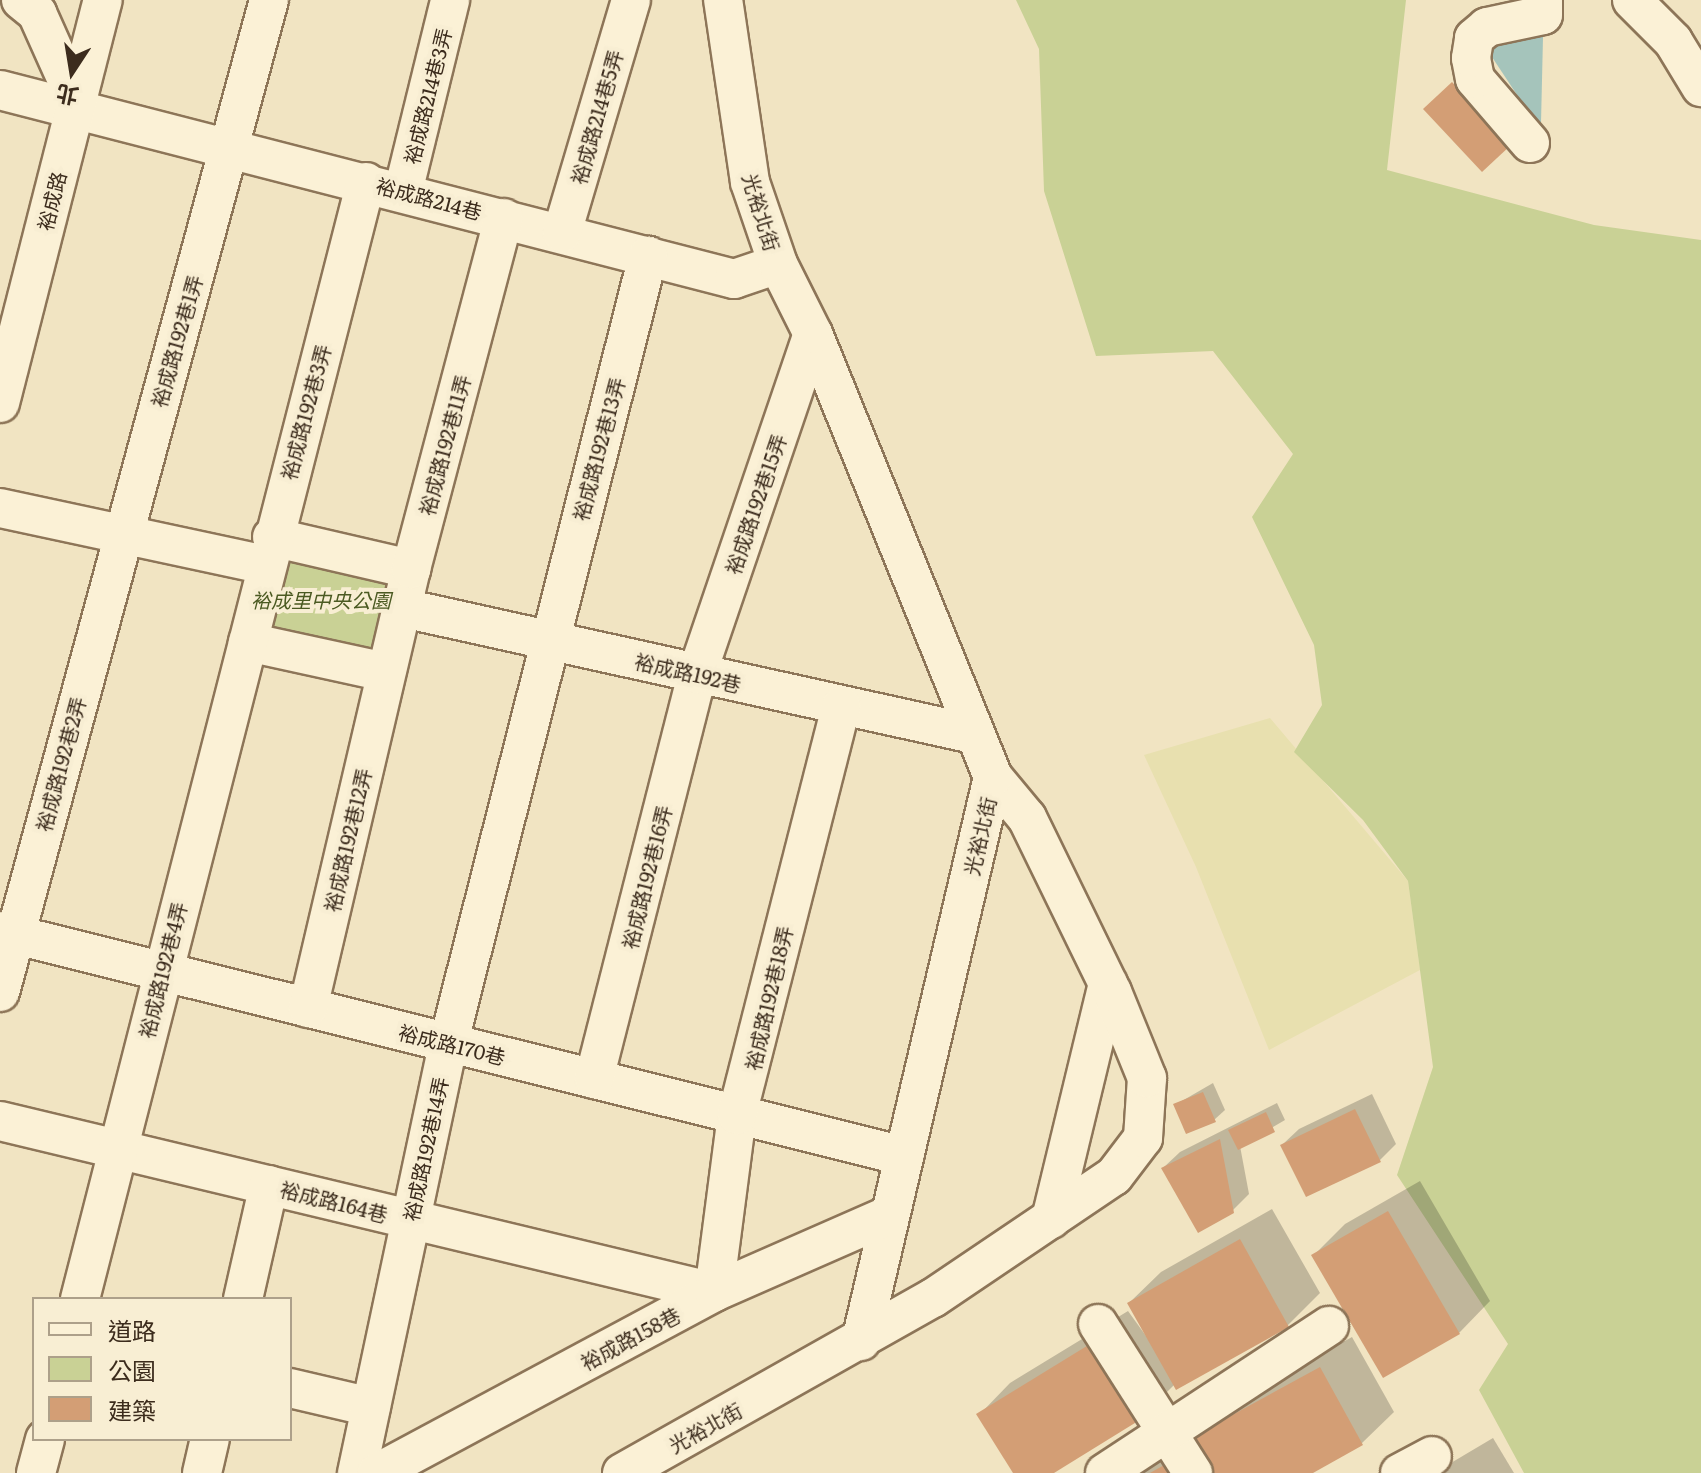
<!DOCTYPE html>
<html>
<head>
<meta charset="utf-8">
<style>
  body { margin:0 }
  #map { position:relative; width:1701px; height:1473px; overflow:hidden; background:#f1e4c2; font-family:Literata,"Noto Sans TC",serif }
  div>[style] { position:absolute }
  .farmland>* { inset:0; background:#e8e0af }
  .green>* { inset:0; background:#c9d195 }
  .water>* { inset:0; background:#a5c4bb }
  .shadow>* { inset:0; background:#0003 }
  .building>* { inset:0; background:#d39e75 }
  .roads { filter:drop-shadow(2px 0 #8d7558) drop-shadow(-2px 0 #8d7558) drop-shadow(0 2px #8d7558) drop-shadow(0 -2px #8d7558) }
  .minor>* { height:38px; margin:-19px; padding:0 19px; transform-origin:19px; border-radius:19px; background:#fbf1d6 }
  span { translate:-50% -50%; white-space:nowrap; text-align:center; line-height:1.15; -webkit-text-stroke:8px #f8eed3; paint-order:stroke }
  .street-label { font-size:20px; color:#3c2c1d }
  .park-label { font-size:20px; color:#4b5a22; font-style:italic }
  .legend { position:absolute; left:32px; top:1297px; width:260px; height:144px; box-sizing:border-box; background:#f8eed3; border:2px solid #ada08a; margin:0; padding:10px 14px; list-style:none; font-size:24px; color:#3c2c1d }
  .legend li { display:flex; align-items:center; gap:16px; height:40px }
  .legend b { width:40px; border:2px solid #ada08a }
  .north { position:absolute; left:32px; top:32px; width:80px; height:80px; -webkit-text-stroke:6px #f8eed3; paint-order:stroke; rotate:192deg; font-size:22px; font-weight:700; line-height:32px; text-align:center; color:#3c2c1d }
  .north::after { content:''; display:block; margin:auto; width:28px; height:36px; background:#3c2c1d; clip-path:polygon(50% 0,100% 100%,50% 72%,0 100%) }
</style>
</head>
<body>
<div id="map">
  <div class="farmland">
    <div style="clip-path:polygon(1270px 718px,1408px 881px,1420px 970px,1269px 1050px,1196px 867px,1144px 755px)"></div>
  </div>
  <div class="green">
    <div style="clip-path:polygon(1016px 0,1406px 0,1387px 170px,1594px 225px,1701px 240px,1701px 1473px,1524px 1473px,1479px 1390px,1508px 1344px,1397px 1175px,1433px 1067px,1408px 881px,1363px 820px,1294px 752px,1322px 705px,1314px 645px,1252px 517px,1293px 454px,1213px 351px,1096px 356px,1044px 191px,1039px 49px)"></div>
    <div style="clip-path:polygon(289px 548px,396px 574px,374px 653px,269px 632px)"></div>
  </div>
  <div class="water">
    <div style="clip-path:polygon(1524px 35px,1543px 37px,1541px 123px,1535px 122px,1488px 51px,1490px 42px)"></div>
  </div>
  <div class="shadow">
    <div style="clip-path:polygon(1213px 1083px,1225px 1110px,1214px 1120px,1175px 1105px)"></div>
    <div style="clip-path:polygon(1372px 1094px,1396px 1144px,1380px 1160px,1282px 1145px,1299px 1129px)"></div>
    <div style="clip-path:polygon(1277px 1103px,1285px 1120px,1240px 1146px,1249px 1194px,1232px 1211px,1163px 1168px,1180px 1152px)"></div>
    <div style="clip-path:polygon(1420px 1181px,1490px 1301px,1459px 1333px,1314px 1255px,1345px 1224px)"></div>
    <div style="clip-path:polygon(1272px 1209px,1320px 1293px,1288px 1325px,1175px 1384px,1142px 1417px,1050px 1473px,1015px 1473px,979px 1415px,1010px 1383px,1128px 1311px,1154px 1347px,1129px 1303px,1161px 1272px)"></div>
    <div style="clip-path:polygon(1352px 1337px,1394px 1412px,1362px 1443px,1308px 1473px,1132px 1473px,1218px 1411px)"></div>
    <div style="clip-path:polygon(1493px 1438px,1514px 1473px,1434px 1473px)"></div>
  </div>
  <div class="building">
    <div style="clip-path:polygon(1452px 82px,1511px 145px,1482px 172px,1423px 109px)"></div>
    <div style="clip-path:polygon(1203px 1092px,1216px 1122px,1186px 1134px,1173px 1104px)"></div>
    <div style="clip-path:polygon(1355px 1109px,1381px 1162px,1306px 1197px,1280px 1145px)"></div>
    <div style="clip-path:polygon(1266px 1112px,1275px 1132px,1238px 1150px,1228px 1130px)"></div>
    <div style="clip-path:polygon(1220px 1139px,1234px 1213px,1198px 1233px,1161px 1168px)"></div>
    <div style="clip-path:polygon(1388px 1211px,1460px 1334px,1383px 1378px,1311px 1255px)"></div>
    <div style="clip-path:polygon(1240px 1239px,1289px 1327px,1176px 1390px,1127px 1303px)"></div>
    <div style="clip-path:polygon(1095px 1341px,1143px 1418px,1054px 1473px,1013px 1473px,976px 1414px)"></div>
    <div style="clip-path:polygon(1320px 1367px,1363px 1445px,1313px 1473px,1201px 1473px,1183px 1442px)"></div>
    <div style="clip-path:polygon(1166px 1464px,1172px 1473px,1150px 1473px)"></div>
  </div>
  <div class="roads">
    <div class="minor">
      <div style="left:21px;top:0;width:21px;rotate:39deg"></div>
      <div style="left:37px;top:13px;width:103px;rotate:65.9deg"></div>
      <div style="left:1632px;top:0;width:58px;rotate:45deg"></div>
      <div style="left:1673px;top:41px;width:54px;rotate:58.7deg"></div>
      <div style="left:0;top:90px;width:758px;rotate:14.44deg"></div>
      <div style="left:734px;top:279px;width:46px;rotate:-18.8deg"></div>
      <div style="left:1530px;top:143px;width:84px;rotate:-130.7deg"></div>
      <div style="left:1475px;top:79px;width:21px;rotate:-101deg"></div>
      <div style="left:1471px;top:58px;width:20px;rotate:-81deg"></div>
      <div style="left:1474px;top:38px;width:17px;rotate:-40deg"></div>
      <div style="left:1487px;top:27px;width:57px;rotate:-12.1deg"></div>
      <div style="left:1543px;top:15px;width:15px;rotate:-90deg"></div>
      <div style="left:403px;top:192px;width:198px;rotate:-76.2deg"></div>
      <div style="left:562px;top:233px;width:243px;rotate:-73.5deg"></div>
      <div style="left:0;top:403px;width:416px;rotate:-75.7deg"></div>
      <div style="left:0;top:508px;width:272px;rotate:12.1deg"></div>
      <div style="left:272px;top:537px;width:143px;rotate:13deg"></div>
      <div style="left:403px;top:608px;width:584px;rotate:12.46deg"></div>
      <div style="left:248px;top:642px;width:141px;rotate:12.3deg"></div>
      <div style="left:0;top:931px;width:932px;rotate:13.98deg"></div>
      <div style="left:0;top:992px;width:1028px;rotate:-74.83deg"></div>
      <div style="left:308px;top:1008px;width:451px;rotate:-76.8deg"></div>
      <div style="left:411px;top:569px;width:363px;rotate:-75.2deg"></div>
      <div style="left:594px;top:1079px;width:418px;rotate:-75.7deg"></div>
      <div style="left:697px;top:674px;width:359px;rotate:-71.2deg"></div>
      <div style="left:0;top:1121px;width:734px;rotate:13.47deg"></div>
      <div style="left:714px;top:1292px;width:178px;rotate:-82.6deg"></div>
      <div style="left:737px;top:1115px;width:422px;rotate:-75.7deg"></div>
      <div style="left:1051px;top:1219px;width:242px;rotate:-76.4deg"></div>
      <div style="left:80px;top:1299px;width:1153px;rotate:-75.64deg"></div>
      <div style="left:243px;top:1299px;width:117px;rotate:-77.2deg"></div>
      <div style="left:1098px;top:1324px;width:177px;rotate:57.5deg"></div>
      <div style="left:861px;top:1341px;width:579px;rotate:-76.83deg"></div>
      <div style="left:290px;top:1388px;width:83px;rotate:13.2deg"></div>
      <div style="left:36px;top:1473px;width:35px;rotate:-75deg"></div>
      <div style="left:202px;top:1473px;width:35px;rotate:-77deg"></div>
      <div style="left:357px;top:1473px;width:446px;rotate:-78deg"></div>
      <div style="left:450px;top:1037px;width:806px;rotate:-75.77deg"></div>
      <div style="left:377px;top:1473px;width:383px;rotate:-28.2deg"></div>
      <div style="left:714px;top:1292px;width:191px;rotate:-23.7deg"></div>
      <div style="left:622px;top:1473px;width:357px;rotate:-29.4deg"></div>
      <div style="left:933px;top:1298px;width:218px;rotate:-34deg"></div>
      <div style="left:1114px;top:1176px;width:48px;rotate:-52.7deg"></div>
      <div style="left:1143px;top:1138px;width:60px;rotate:-86.2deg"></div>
      <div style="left:1147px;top:1078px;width:93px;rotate:-112.1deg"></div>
      <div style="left:1112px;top:992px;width:194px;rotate:-116deg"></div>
      <div style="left:1027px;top:818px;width:53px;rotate:-129.7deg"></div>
      <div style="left:993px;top:777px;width:478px;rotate:-112.1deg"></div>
      <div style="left:813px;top:334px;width:78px;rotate:-116.6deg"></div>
      <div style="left:778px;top:264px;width:87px;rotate:-108.9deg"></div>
      <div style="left:750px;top:182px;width:184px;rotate:-98.4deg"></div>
      <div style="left:1105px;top:1473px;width:268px;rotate:-33.3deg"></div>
      <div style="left:1400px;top:1473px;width:36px;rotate:-28deg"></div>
    </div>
  </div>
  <div class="street-label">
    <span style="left:427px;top:96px;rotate:-76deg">裕成路214巷3弄</span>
    <span style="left:596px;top:117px;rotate:-74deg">裕成路214巷5弄</span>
    <span style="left:429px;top:198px;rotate:15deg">裕成路214巷</span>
    <span style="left:51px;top:201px;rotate:-76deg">裕成路</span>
    <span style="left:762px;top:212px;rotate:73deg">光裕北街</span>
    <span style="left:176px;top:341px;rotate:-74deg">裕成路192巷1弄</span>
    <span style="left:305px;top:412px;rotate:-75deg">裕成路192巷3弄</span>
    <span style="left:444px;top:445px;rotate:-75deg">裕成路192巷11弄</span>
    <span style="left:598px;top:449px;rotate:-75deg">裕成路192巷13弄</span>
    <span style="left:755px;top:504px;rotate:-71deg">裕成路192巷15弄</span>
    <span style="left:688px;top:672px;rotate:13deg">裕成路192巷</span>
    <span style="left:60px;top:764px;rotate:-75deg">裕成路192巷2弄</span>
    <span style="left:979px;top:836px;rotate:-77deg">光裕北街</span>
    <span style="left:347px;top:840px;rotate:-77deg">裕成路192巷12弄</span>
    <span style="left:646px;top:877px;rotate:-76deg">裕成路192巷16弄</span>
    <span style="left:162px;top:970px;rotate:-76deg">裕成路192巷4弄</span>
    <span style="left:768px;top:998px;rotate:-77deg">裕成路192巷18弄</span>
    <span style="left:452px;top:1044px;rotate:14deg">裕成路170巷</span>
    <span style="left:425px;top:1149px;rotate:-78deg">裕成路192巷14弄</span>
    <span style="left:334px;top:1201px;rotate:14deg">裕成路164巷</span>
    <span style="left:630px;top:1338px;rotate:-28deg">裕成路158巷</span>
    <span style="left:705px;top:1427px;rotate:-29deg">光裕北街</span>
  </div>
  <div class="park-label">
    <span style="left:321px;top:599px">裕成里中央公園</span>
  </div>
  <ul class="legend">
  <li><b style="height:10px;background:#fbf1d6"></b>道路</li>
  <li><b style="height:22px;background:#c9d195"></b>公園</li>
  <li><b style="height:22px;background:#d39e75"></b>建築</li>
  </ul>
  <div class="north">北</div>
</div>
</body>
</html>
